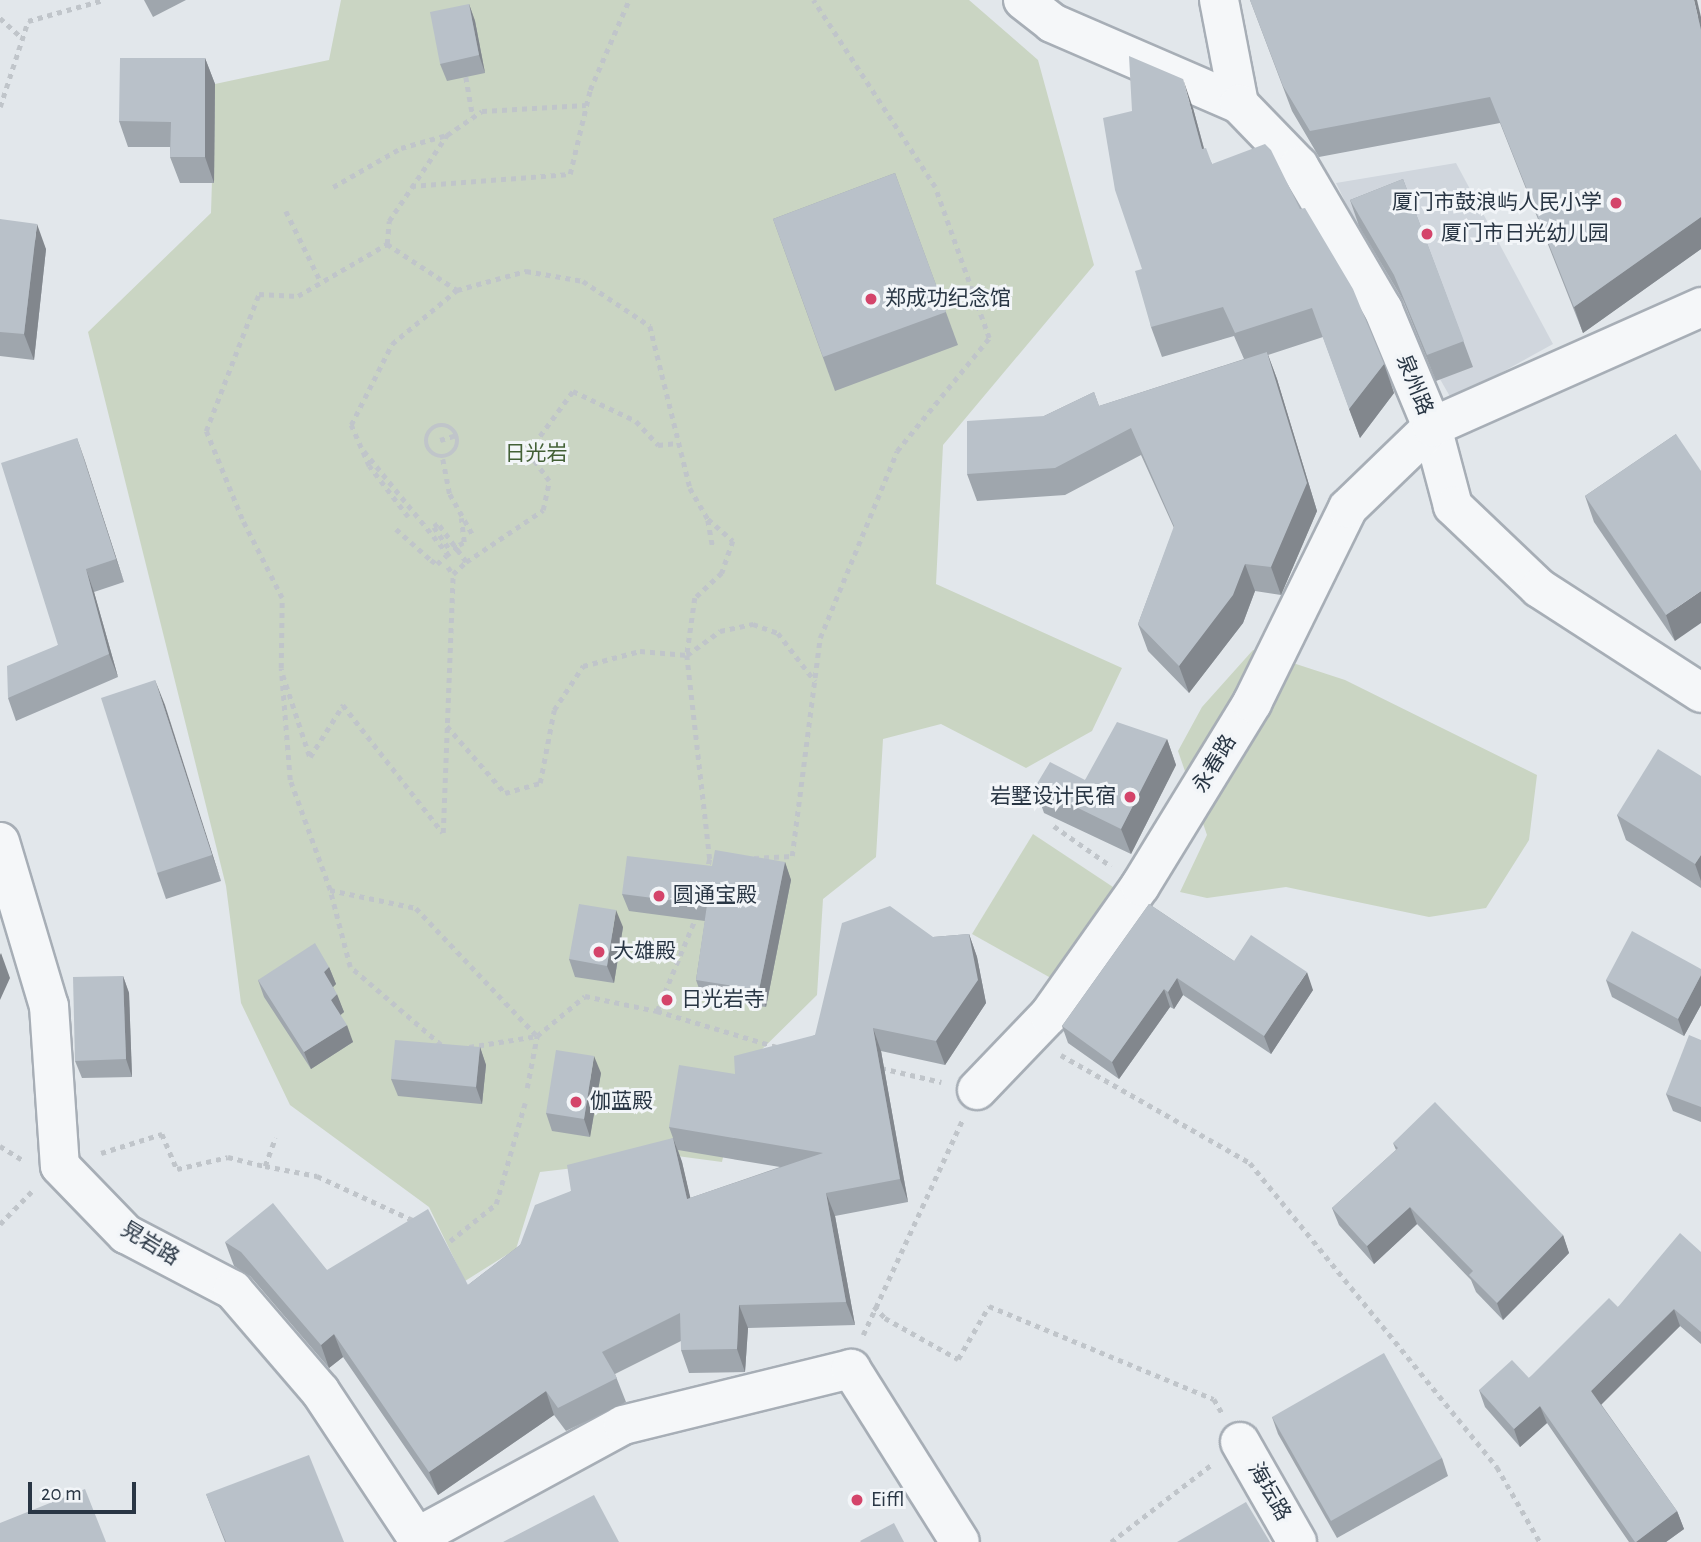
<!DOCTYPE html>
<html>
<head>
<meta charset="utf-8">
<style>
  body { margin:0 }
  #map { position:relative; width:1701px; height:1542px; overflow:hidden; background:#e2e7eb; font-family:"Alegreya Sans","Noto Sans SC",sans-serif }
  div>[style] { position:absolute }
  .built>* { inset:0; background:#d0d6dd }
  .green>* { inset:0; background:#cad5c3 }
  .path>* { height:4.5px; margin-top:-2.25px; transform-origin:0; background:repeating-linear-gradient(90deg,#c0c5ca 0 5px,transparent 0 10px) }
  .path>.ring { margin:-2.25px; padding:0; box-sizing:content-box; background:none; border:4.5px solid #c0c5ca; border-radius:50% }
  .roads { filter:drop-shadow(2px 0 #a7aeb6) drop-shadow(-2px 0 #a7aeb6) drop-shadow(0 2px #a7aeb6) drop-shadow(0 -2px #a7aeb6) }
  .minor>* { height:38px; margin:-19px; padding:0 19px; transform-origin:19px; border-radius:19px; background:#f5f7f9 }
  .path-bridge>* { height:4.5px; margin-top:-2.25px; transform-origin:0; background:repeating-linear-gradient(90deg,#c0c5ca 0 5px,transparent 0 10px) }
  .wall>* { inset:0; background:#9fa6ad }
  .shaded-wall>* { inset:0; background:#82878d }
  .building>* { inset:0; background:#b9c1c9 }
  .dots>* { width:19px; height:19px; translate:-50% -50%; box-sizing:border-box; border:4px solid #f2f5f8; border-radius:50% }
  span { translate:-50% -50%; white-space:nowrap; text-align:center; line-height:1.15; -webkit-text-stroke:6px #f2f5f8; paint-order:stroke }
  .poi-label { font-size:21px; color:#293644 }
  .right { translate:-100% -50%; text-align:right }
  .left { translate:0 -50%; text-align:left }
  .street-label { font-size:21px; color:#293644 }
  .park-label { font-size:21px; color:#436036 }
  .scale { position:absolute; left:28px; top:1482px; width:108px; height:32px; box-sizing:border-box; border:4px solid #293644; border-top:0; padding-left:9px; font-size:21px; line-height:24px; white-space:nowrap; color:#293644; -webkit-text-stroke:5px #f2f5f8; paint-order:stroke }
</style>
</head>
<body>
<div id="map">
  <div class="built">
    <div style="clip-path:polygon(1456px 163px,1553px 344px,1452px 400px,1386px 285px,1336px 183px)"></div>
  </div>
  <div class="green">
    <div style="clip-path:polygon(341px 0,969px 0,1038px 60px,1094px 265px,943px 445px,936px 584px,1122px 668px,1092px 731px,1026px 768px,941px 724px,883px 739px,876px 857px,823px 899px,817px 995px,741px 1070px,722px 1162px,677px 1156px,540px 1172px,516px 1249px,465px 1281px,429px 1207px,290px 1105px,241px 1003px,226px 886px,88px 332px,211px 213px,215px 84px,329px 60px)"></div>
    <div style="clip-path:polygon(1253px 650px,1345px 680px,1537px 775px,1529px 840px,1486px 908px,1429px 917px,1286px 887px,1207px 898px,1180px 892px,1207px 835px,1178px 751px,1202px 707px)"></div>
    <div style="clip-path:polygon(1033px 834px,1116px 889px,1058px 982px,972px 934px)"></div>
  </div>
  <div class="path">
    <div style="left:0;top:18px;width:30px;rotate:42deg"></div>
    <div style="left:466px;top:77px;width:41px;rotate:80.1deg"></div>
    <div style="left:0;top:107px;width:90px;rotate:-72deg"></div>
    <div style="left:28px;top:21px;width:78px;rotate:-15.6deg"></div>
    <div style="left:411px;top:186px;width:159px;rotate:-4.3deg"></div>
    <div style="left:570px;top:174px;width:86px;rotate:-76.6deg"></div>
    <div style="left:590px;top:90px;width:98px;rotate:-66.6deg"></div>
    <div style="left:333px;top:187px;width:78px;rotate:-29.8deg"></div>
    <div style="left:401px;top:148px;width:48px;rotate:-15.8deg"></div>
    <div style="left:447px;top:135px;width:42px;rotate:-34.4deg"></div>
    <div style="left:482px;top:111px;width:104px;rotate:-3.3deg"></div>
    <div style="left:286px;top:211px;width:79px;rotate:63.8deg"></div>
    <div style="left:387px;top:244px;width:84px;rotate:33.3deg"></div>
    <div class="ring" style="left:426px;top:425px;width:27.5px;height:27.5px"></div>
    <div style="left:440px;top:440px;width:17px;rotate:-17deg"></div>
    <div style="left:364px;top:451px;width:133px;rotate:50.8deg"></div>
    <div style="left:443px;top:459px;width:36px;rotate:79deg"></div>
    <div style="left:450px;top:494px;width:49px;rotate:60.8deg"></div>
    <div style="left:408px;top:517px;width:64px;rotate:-127.4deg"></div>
    <div style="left:369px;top:466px;width:45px;rotate:-113.7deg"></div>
    <div style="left:351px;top:425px;width:91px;rotate:-63.2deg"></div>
    <div style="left:392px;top:344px;width:85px;rotate:-39.7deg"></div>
    <div style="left:457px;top:290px;width:72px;rotate:-15.4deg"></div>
    <div style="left:526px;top:271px;width:58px;rotate:10deg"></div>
    <div style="left:583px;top:281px;width:81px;rotate:33.9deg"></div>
    <div style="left:650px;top:326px;width:167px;rotate:76.1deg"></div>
    <div style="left:690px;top:488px;width:36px;rotate:60deg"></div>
    <div style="left:708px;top:519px;width:33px;rotate:41deg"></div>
    <div style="left:733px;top:541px;width:34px;rotate:109deg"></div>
    <div style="left:722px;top:573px;width:37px;rotate:137deg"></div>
    <div style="left:695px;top:598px;width:58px;rotate:98deg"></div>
    <div style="left:687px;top:655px;width:205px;rotate:83.6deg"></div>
    <div style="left:710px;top:859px;width:12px;rotate:104deg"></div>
    <div style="left:708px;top:520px;width:27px;rotate:80deg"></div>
    <div style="left:396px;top:529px;width:47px;rotate:41.5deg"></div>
    <div style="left:431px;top:560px;width:7px;rotate:34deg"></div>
    <div style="left:437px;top:564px;width:12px;rotate:-42deg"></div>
    <div style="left:459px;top:545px;width:6px;rotate:-31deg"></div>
    <div style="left:464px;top:542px;width:24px;rotate:-97deg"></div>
    <div style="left:466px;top:562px;width:93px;rotate:-34deg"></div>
    <div style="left:543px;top:510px;width:30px;rotate:-78deg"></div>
    <div style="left:549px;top:481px;width:36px;rotate:-126deg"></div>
    <div style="left:528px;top:452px;width:76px;rotate:-53.6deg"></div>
    <div style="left:573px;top:391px;width:70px;rotate:25.5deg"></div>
    <div style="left:636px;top:421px;width:33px;rotate:47deg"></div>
    <div style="left:658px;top:445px;width:19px;rotate:-6deg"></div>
    <div style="left:448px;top:567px;width:9px;rotate:54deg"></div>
    <div style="left:453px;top:574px;width:18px;rotate:-43deg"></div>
    <div style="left:466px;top:562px;width:47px;rotate:-126.4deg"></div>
    <div style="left:438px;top:524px;width:5px;rotate:143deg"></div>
    <div style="left:434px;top:527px;width:29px;rotate:55deg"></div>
    <div style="left:283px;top:675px;width:86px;rotate:71.8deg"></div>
    <div style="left:310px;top:757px;width:62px;rotate:-57.6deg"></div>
    <div style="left:343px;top:705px;width:162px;rotate:52deg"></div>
    <div style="left:443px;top:833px;width:259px;rotate:-87.8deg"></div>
    <div style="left:447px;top:726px;width:89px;rotate:49.1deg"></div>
    <div style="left:505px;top:793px;width:36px;rotate:-16deg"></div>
    <div style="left:540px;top:783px;width:74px;rotate:-79.1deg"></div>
    <div style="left:554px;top:710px;width:53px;rotate:-56.6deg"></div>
    <div style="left:583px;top:666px;width:59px;rotate:-14.7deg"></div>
    <div style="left:640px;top:651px;width:47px;rotate:4.9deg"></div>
    <div style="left:687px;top:655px;width:41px;rotate:-36deg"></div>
    <div style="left:720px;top:631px;width:34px;rotate:-12deg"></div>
    <div style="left:753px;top:624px;width:27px;rotate:20deg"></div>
    <div style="left:778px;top:633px;width:61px;rotate:52.4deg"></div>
    <div style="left:1054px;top:826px;width:70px;rotate:35.1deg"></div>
    <div style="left:754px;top:858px;width:38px;rotate:-3deg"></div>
    <div style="left:792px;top:856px;width:220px;rotate:-82.7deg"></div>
    <div style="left:820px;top:638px;width:202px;rotate:-67.6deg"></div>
    <div style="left:897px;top:451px;width:146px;rotate:-50.8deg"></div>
    <div style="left:989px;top:338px;width:160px;rotate:-109.7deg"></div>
    <div style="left:935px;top:187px;width:223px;rotate:-123.1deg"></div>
    <div style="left:330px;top:890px;width:88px;rotate:11.8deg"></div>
    <div style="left:416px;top:908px;width:176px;rotate:46.6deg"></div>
    <div style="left:657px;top:1011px;width:102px;rotate:-67.5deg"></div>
    <div style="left:441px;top:1045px;width:120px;rotate:-139.4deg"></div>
    <div style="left:350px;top:967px;width:80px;rotate:-104.6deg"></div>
    <div style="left:330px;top:890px;width:117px;rotate:-110deg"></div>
    <div style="left:290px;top:780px;width:112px;rotate:-94.6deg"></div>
    <div style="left:281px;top:668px;width:70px;rotate:-89.2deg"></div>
    <div style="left:282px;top:598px;width:89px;rotate:-116.9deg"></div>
    <div style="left:242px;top:519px;width:95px;rotate:-112.2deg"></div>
    <div style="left:206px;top:431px;width:147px;rotate:-68.9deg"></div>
    <div style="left:259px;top:294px;width:39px;rotate:3deg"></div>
    <div style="left:298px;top:296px;width:103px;rotate:-30.3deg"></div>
    <div style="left:387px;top:244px;width:23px;rotate:-85deg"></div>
    <div style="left:389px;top:221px;width:104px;rotate:-56deg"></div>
    <div style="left:469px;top:1047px;width:69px;rotate:-9.2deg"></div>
    <div style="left:1061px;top:1055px;width:218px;rotate:29.7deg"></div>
    <div style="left:1250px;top:1163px;width:392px;rotate:50.9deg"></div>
    <div style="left:1497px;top:1467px;width:86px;rotate:60.2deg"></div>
    <div style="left:881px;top:1068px;width:62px;rotate:13.1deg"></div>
    <div style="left:527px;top:1088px;width:53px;rotate:-79.1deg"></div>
    <div style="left:537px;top:1036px;width:62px;rotate:-39.8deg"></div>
    <div style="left:585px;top:996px;width:74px;rotate:11.8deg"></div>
    <div style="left:657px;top:1011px;width:125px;rotate:16.7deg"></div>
    <div style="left:0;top:1146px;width:26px;rotate:32deg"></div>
    <div style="left:101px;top:1153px;width:64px;rotate:-17.3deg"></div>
    <div style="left:162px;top:1134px;width:38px;rotate:67deg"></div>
    <div style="left:177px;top:1169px;width:52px;rotate:-13.2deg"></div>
    <div style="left:228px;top:1157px;width:38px;rotate:14deg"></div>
    <div style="left:265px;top:1166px;width:30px;rotate:-70deg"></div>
    <div style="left:265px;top:1166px;width:53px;rotate:10.9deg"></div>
    <div style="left:317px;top:1176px;width:108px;rotate:24.7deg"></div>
    <div style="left:0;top:1224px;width:47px;rotate:-45.9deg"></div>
    <div style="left:450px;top:1241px;width:59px;rotate:-38.8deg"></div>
    <div style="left:496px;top:1204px;width:105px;rotate:-74deg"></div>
    <div style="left:874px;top:1306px;width:16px;rotate:47deg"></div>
    <div style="left:885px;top:1318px;width:84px;rotate:29.3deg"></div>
    <div style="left:958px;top:1359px;width:61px;rotate:-59.7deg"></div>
    <div style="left:989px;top:1306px;width:243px;rotate:22.5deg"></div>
    <div style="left:1214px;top:1399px;width:16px;rotate:60deg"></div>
    <div style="left:863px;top:1335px;width:236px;rotate:-65.2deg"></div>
    <div style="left:1111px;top:1542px;width:126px;rotate:-37.6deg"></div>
  </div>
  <div class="roads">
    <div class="minor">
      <div style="left:1023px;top:0;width:37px;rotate:38deg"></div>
      <div style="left:1052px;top:23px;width:204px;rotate:23.4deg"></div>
      <div style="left:1219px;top:0;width:106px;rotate:79.1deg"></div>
      <div style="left:1239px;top:104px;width:86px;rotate:45.9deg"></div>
      <div style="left:1299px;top:166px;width:166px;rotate:59.6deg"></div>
      <div style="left:1383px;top:309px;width:128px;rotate:67.4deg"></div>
      <div style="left:1432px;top:427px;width:82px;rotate:75.1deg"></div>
      <div style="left:1453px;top:506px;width:119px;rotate:43.6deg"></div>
      <div style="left:1539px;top:588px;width:193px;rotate:32.9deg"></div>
      <div style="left:0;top:842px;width:171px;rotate:73.4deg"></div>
      <div style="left:49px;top:1006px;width:160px;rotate:86.1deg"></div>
      <div style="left:60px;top:1166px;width:95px;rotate:45.9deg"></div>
      <div style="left:126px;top:1234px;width:121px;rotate:27.6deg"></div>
      <div style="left:233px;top:1290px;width:133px;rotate:49.3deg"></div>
      <div style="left:320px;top:1391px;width:181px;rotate:56.5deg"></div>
      <div style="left:977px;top:1090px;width:104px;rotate:-46.2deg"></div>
      <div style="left:1049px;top:1015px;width:158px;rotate:-54.8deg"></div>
      <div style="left:1140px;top:886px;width:215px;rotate:-58.5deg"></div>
      <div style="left:1252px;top:703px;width:217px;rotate:-63.8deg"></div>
      <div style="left:1348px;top:508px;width:117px;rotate:-44deg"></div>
      <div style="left:1432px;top:427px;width:295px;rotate:-24deg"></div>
      <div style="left:1240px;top:1442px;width:115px;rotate:60.3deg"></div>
      <div style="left:417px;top:1537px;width:234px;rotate:-28.5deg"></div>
      <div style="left:623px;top:1425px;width:235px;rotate:-13.8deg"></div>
      <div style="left:851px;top:1369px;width:204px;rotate:57.8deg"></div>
    </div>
  </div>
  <div class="path-bridge">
    <div style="left:446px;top:556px;width:17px;rotate:-40deg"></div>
  </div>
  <div class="wall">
    <div style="clip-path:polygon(144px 0,186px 0,153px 17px)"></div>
    <div style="clip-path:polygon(1250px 0,1701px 17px,1701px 249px,1583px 333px,1500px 123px,1319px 157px,1292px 111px)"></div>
    <div style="clip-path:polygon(469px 4px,475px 21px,485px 73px,447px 81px,440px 64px)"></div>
    <div style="clip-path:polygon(205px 58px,215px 84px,214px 183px,180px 183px,170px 157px,170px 147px,128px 147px,119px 121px)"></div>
    <div style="clip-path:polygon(1193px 108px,1204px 148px,1212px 164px,1300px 209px,1384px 364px,1394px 393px,1360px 438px,1323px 337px,1268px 355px,1277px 379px,1317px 511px,1281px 595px,1255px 591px,1243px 623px,1189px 693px,1148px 651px,1138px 624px,1174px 528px,1141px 455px,1065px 495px,977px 501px,967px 474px,1044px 416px,1094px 392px,1099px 406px,1244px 359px,1234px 336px,1162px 357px,1151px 327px,1142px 269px)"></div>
    <div style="clip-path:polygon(895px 173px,958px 345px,835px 391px,773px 219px)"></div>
    <div style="clip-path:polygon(1403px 179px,1473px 367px,1436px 381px,1403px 300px,1359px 226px,1350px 200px)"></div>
    <div style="clip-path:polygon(0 219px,46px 249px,34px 360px,0 356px)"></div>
    <div style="clip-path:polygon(1676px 434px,1675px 641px,1594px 522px,1585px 496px)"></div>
    <div style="clip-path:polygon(77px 438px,124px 582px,94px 592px,118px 677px,16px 721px,8px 698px,58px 645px)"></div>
    <div style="clip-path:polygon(155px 680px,221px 881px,166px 899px,157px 873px)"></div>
    <div style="clip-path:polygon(1167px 739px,1176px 765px,1131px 854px,1044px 813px,1035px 787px,1085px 780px)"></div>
    <div style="clip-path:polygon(1701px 776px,1701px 888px,1626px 840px,1617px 815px)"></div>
    <div style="clip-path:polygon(785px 862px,791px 880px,766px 1007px,702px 997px,696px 980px,705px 921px,629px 911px,622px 894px,712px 866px)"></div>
    <div style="clip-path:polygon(1149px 904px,1234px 961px,1313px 990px,1271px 1054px,1183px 995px,1174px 1009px,1170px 1007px,1119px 1079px,1068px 1043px,1062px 1026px)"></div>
    <div style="clip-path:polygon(623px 927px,614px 983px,575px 977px,569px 959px)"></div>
    <div style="clip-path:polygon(evenodd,969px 934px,977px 957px,986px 1003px,945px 1065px,881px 1051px,908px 1202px,835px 1216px,855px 1325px,748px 1328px,745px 1372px,689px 1373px,681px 1350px,681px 1341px,615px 1374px,626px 1402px,566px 1431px,554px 1415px,438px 1495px,343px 1357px,329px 1368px,250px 1276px,234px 1266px,225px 1242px,327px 1270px,468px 1285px,520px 1245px,571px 1191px,673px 1138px,669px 1127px,735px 1074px,815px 1035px,933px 937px,969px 934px,678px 1150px,780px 1167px,690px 1198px,682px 1162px,678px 1150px)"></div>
    <div style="clip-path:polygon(329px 967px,336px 984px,333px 987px,344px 1012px,340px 1015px,353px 1042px,311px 1069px,264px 997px,258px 980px)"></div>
    <div style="clip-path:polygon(1701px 969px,1701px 1005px,1684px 1036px,1612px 997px,1606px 980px)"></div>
    <div style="clip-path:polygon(123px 976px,129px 993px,132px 1077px,82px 1078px,75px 1061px)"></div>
    <div style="clip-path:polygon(1701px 1040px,1701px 1122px,1673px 1111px,1666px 1094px)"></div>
    <div style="clip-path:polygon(480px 1047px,486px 1065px,482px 1104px,398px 1096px,391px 1079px)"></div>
    <div style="clip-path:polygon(601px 1073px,590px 1137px,552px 1131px,546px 1113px)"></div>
    <div style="clip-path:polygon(1393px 1143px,1563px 1235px,1569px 1253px,1503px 1320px,1476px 1292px,1471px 1280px,1417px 1224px,1374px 1264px,1339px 1225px,1332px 1208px,1396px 1150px)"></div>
    <div style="clip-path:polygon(1701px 1252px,1701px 1344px,1680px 1326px,1601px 1404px,1677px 1511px,1684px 1529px,1666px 1542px,1629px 1542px,1547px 1423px,1520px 1447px,1485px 1407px,1479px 1390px,1529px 1378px,1618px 1307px)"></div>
    <div style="clip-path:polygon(1272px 1417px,1442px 1458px,1448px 1476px,1337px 1538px,1278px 1434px)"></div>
    <div style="clip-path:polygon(206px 1494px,344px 1542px,225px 1542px)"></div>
  </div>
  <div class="shaded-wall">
    <div style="clip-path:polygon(1694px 0,1697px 0,1701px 17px,1701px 30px)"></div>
    <div style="clip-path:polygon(469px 4px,475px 21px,485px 73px,479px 55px)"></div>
    <div style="clip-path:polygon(205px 58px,215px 84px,214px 183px,205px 157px)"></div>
    <div style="clip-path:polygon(1183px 79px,1193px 108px,1212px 179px,1202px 149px)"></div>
    <div style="clip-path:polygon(1701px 217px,1701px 249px,1583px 333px,1574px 307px)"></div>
    <div style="clip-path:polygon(37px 224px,46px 249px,34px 360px,24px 334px)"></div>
    <div style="clip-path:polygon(1267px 352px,1277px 379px,1317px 511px,1281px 595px,1271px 567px)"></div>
    <div style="clip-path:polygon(1384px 364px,1394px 393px,1360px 438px,1349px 409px)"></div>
    <div style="clip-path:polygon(77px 438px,85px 461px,124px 582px,116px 559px)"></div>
    <div style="clip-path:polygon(1245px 564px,1255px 591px,1243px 623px,1189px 693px,1179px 666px)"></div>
    <div style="clip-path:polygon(86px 569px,94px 592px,118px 677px,109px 654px)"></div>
    <div style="clip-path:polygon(1701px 591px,1701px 623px,1675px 641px,1666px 615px)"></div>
    <div style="clip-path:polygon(155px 680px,165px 705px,221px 881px,212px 855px)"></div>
    <div style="clip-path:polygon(1167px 739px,1176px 765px,1131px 854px,1121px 829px)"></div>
    <div style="clip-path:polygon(1701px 855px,1701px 881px,1695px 864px)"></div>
    <div style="clip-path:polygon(785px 862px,791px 880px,766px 1007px,759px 990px)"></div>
    <div style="clip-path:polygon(616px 910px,623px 927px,614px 983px,607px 966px)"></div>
    <div style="clip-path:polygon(969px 934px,977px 957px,986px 1003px,945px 1065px,936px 1041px)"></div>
    <div style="clip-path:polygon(1px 953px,10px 978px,0 1000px,0 955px)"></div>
    <div style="clip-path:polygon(329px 967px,336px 984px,330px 990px,324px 972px)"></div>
    <div style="clip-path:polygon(1307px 972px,1313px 990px,1271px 1054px,1264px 1036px)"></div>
    <div style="clip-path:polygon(1701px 975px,1701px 1005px,1684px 1036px,1678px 1019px)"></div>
    <div style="clip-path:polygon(123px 976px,129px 993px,132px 1077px,126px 1059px)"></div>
    <div style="clip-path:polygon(1177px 978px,1183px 995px,1174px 1009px,1168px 992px)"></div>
    <div style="clip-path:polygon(1164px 989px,1170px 1007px,1119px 1079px,1112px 1062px)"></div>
    <div style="clip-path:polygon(337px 994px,344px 1012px,337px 1018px,331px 1000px)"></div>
    <div style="clip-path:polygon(347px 1025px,353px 1042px,311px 1069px,304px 1052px)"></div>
    <div style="clip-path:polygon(873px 1028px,881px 1051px,908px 1202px,900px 1179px)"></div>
    <div style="clip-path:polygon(480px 1047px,486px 1065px,482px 1104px,476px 1087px)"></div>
    <div style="clip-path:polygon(594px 1056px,601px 1073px,590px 1137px,584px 1119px)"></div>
    <div style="clip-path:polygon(673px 1138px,682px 1162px,696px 1222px,687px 1199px)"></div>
    <div style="clip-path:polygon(826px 1193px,835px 1216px,855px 1325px,846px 1302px)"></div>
    <div style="clip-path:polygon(1410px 1207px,1417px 1224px,1374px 1264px,1367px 1246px)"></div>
    <div style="clip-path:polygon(1563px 1235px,1569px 1253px,1503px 1320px,1497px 1303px)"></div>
    <div style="clip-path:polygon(739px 1305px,748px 1328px,745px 1372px,737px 1349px)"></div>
    <div style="clip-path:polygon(1674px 1309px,1680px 1326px,1598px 1408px,1591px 1391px)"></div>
    <div style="clip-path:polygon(334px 1334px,343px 1357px,329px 1368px,321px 1345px)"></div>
    <div style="clip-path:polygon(546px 1391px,554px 1415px,438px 1495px,429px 1472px)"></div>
    <div style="clip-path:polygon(1540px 1406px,1547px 1423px,1520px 1447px,1514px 1429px)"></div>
    <div style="clip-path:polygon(1677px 1511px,1684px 1529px,1666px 1542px,1636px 1542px)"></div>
  </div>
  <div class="building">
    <div style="clip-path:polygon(1250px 0,1694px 0,1701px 30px,1701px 217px,1574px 307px,1490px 97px,1310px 131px,1283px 86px)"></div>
    <div style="clip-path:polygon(469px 4px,479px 55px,440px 64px,430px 12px)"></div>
    <div style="clip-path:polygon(1129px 56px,1183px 79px,1202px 149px,1206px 148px,1212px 164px,1265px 144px,1271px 150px,1300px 209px,1305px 208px,1353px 289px,1384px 364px,1349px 409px,1312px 308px,1235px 333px,1223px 307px,1151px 327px,1135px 271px,1142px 269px,1115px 190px,1103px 118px,1132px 111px)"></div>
    <div style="clip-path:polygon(120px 58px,205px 58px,205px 157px,170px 157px,171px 122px,119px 121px)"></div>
    <div style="clip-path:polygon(895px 173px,946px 312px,823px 357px,773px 219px)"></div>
    <div style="clip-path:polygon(1403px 179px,1464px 341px,1427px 355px,1394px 275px,1350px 200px)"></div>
    <div style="clip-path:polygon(0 219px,37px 224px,24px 334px,0 332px)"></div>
    <div style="clip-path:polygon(1267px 352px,1307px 483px,1271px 567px,1245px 564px,1233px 595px,1179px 666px,1138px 624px,1174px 526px,1131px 428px,1055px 468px,967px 474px,967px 421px,1044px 416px,1094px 392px,1099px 406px)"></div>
    <div style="clip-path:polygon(1676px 434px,1701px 471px,1701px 591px,1666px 615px,1585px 496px)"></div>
    <div style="clip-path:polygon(77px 438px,116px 559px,86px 569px,109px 654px,8px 698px,7px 666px,58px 645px,1px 463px)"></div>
    <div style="clip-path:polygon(155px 680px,212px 855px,157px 873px,101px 698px)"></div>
    <div style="clip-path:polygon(1117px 722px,1167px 739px,1121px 829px,1035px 787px,1050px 762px,1085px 780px)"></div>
    <div style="clip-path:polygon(1658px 749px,1701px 776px,1701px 855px,1695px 864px,1617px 815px)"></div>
    <div style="clip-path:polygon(715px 850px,785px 862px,759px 990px,696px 980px,707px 905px,622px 894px,627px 856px,712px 866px)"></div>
    <div style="clip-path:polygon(579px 904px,616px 910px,607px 966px,569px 959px)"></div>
    <div style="clip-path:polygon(1149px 904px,1234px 961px,1251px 935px,1307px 972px,1264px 1036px,1177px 978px,1168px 992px,1164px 989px,1112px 1062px,1062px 1026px)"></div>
    <div style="clip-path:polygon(890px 906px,933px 937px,969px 934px,978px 980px,936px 1041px,873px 1028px,900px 1179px,826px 1193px,846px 1302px,739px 1305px,737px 1349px,681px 1350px,680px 1313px,602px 1352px,617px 1378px,558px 1408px,546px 1391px,429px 1472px,334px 1334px,321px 1345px,241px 1252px,225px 1242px,273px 1203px,327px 1270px,428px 1209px,468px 1285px,520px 1245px,535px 1205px,571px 1191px,567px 1165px,673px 1138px,687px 1199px,823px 1153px,669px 1127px,679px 1065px,735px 1074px,734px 1056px,815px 1035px,842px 923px)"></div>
    <div style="clip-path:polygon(1632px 931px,1701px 969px,1701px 975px,1678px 1019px,1606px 980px)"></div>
    <div style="clip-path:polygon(315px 943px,329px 967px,324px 972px,337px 994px,331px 1000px,347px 1025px,304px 1052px,258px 980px)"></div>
    <div style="clip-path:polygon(123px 976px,126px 1059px,75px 1061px,73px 977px)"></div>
    <div style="clip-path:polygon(1689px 1035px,1701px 1040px,1701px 1107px,1666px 1094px)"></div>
    <div style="clip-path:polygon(395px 1040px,480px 1047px,476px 1087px,391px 1079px)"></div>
    <div style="clip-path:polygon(556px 1050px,594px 1056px,584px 1119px,546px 1113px)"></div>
    <div style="clip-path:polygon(1435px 1102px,1563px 1235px,1497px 1303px,1469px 1275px,1473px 1271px,1410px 1207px,1367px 1246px,1332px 1208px,1398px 1148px,1393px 1143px)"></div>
    <div style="clip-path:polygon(1680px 1233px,1701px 1252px,1701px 1332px,1674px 1309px,1591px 1391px,1677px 1511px,1636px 1542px,1635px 1542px,1540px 1406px,1514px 1429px,1479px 1390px,1512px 1360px,1529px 1378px,1609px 1298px,1618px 1307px)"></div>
    <div style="clip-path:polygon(1384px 1353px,1442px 1458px,1331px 1521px,1272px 1417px)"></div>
    <div style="clip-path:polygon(309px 1455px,344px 1542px,226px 1542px,206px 1494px)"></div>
    <div style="clip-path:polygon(85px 1489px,106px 1542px,0 1542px,0 1523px)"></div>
    <div style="clip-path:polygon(594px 1495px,619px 1542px,503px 1542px)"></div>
    <div style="clip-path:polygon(1246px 1502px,1270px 1542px,1177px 1542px)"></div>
    <div style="clip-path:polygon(894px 1523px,904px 1542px,861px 1542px,860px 1541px)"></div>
  </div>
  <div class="dots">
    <div style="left:1616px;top:203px;background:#d4446a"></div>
    <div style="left:1427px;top:234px;background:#d4446a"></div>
    <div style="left:871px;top:299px;background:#d4446a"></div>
    <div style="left:1130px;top:797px;background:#d4446a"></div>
    <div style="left:659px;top:896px;background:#d4446a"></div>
    <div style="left:599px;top:952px;background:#d4446a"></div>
    <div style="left:667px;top:1000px;background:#d4446a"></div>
    <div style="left:576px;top:1102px;background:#d4446a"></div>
    <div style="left:857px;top:1500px;background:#d4446a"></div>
  </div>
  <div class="poi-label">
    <span class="right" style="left:1602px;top:203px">厦门市鼓浪屿人民小学</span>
    <span class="left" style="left:1441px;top:234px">厦门市日光幼儿园</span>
    <span class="left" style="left:885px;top:299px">郑成功纪念馆</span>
    <span class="right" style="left:1116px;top:797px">岩墅设计民宿</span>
    <span class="left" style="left:673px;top:896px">圆通宝殿</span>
    <span class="left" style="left:613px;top:952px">大雄殿</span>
    <span class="left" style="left:681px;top:1000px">日光岩寺</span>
    <span class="left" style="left:590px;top:1102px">伽蓝殿</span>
    <span class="left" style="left:871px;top:1500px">Eiffl</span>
  </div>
  <div class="street-label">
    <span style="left:1414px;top:385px;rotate:68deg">泉州路</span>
    <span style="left:1215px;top:764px;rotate:-59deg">永春路</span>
    <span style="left:150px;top:1244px;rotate:31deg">晃岩路</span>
    <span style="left:1269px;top:1492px;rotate:60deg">海坛路</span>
  </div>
  <div class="park-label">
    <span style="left:536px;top:454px">日光岩</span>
  </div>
  <div class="scale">20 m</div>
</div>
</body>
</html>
